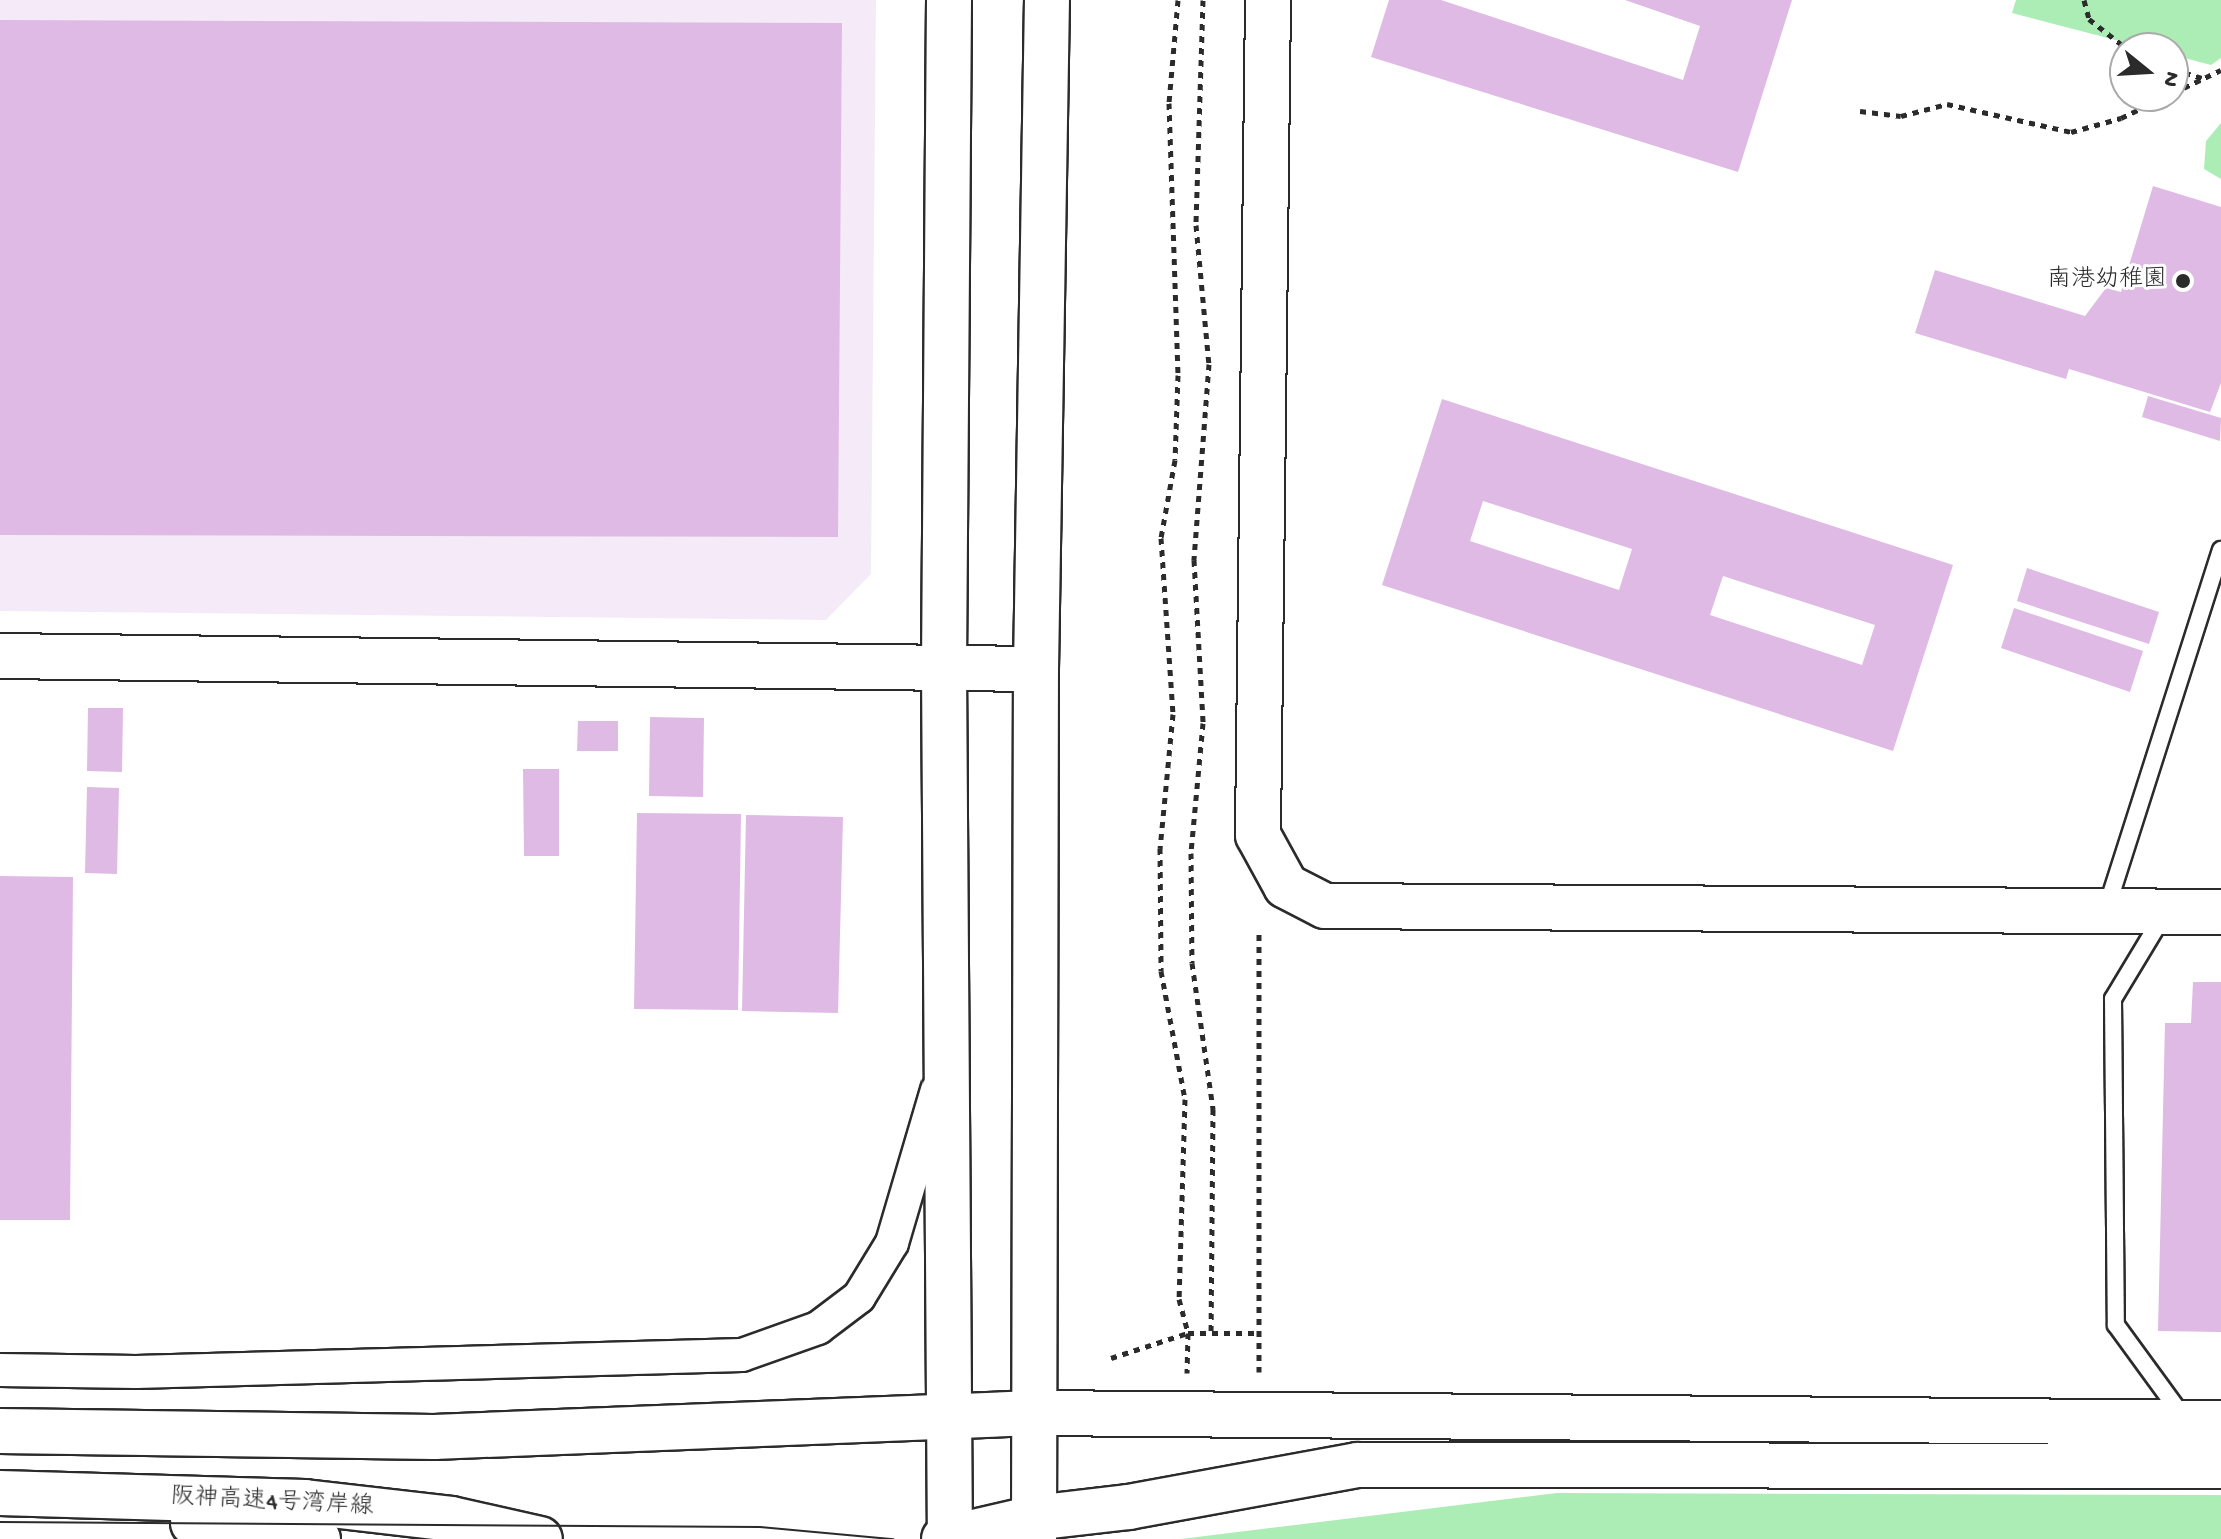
<!DOCTYPE html>
<html>
<head>
<meta charset="utf-8">
<style>
  body { margin:0 }
  #map { position:relative; width:2221px; height:1539px; overflow:hidden; background:#fff; font-family:"Gochi Hand","Klee One",sans-serif }
  div>[style] { position:absolute }
  .built>* { inset:0; background:#f5eaf7 }
  .green>* { inset:0; background:#acedb6 }
  .building>* { inset:0; background:#dfbae4 }
  .path>* { height:5px; margin-top:-2.5px; transform-origin:0; background:repeating-linear-gradient(90deg,#2b2b2b 0 6px,transparent 0 12px) }
  .roads { filter:drop-shadow(2px 0 #2b2b2b) drop-shadow(-2px 0 #2b2b2b) drop-shadow(0 2px #2b2b2b) drop-shadow(0 -2px #2b2b2b) }
  .lane>* { height:16px; margin:-8px; padding:0 8px; transform-origin:8px; border-radius:8px; background:#fff }
  .street>* { height:32px; margin:-16px; padding:0 16px; transform-origin:16px; border-radius:16px; background:#fff }
  .secondary>* { height:44px; margin:-22px; padding:0 22px; transform-origin:22px; border-radius:22px; background:#fff }
  .highway>* { height:44px; margin:-22px; padding:0 22px; transform-origin:22px; border-radius:22px; background:#fff }
  .tram>* { height:2px; margin:-1px; padding:0 1px; transform-origin:1px; border-radius:1px; background:#2b2b2b }
  .dots>* { width:22px; height:22px; translate:-50% -50%; box-sizing:border-box; border:4px solid #fff; border-radius:50% }
  span { translate:-50% -50%; white-space:nowrap; text-align:center; line-height:1.15; -webkit-text-stroke:6px #fff; paint-order:stroke }
  .poi-label { font-size:24px; color:#2b2b2b }
  .right { translate:-100% -50%; text-align:right }
  .street-label { font-size:24px; color:#2b2b2b }
  .north { position:absolute; left:2109px; top:32px; width:80px; height:80px; box-sizing:border-box; background:#fff; border:2px solid #aaa; border-radius:50%; rotate:108deg; font-size:22px; font-weight:700; line-height:32px; text-align:center; color:#2b2b2b }
  .north::after { content:''; display:block; margin:auto; width:28px; height:36px; background:#2b2b2b; clip-path:polygon(50% 0,100% 100%,50% 72%,0 100%) }
</style>
</head>
<body>
<div id="map">
  <div class="built">
    <div style="clip-path:polygon(0 0,876px 0,871px 574px,826px 620px,0 611px)"></div>
  </div>
  <div class="green">
    <div style="clip-path:polygon(2016px 0,2221px 0,2221px 58px,2211px 65px,2173px 55px,2173px 48px,2146px 48px,2012px 13px)"></div>
    <div style="clip-path:polygon(2221px 123px,2221px 179px,2204px 169px,2206px 141px)"></div>
    <div style="clip-path:polygon(1557px 1493px,2221px 1495px,2221px 1539px,1181px 1539px)"></div>
  </div>
  <div class="building">
    <div style="clip-path:polygon(1389px 0,1441px 0,1683px 80px,1700px 26px,1625px 0,1792px 0,1738px 172px,1371px 57px)"></div>
    <div style="clip-path:polygon(0 20px,842px 23px,838px 537px,0 535px)"></div>
    <div style="clip-path:polygon(2153px 186px,2221px 207px,2221px 383px,2210px 412px,2069px 369px,2066px 379px,1915px 333px,1935px 270px,2085px 316px,2106px 288px,2121px 292px)"></div>
    <div style="clip-path:polygon(2148px 396px,2221px 418px,2220px 441px,2142px 417px)"></div>
    <div style="clip-path:polygon(evenodd,1442px 399px,1953px 565px,1893px 751px,1382px 585px,1442px 399px,1483px 501px,1632px 549px,1619px 590px,1470px 541px,1483px 501px,1442px 399px,1723px 576px,1875px 625px,1862px 665px,1710px 615px,1723px 576px)"></div>
    <div style="clip-path:polygon(2027px 568px,2159px 612px,2149px 644px,2017px 601px)"></div>
    <div style="clip-path:polygon(2014px 608px,2143px 651px,2130px 692px,2001px 648px)"></div>
    <div style="clip-path:polygon(88px 708px,123px 708px,122px 772px,87px 771px)"></div>
    <div style="clip-path:polygon(650px 717px,704px 718px,703px 797px,649px 796px)"></div>
    <div style="clip-path:polygon(578px 721px,618px 721px,618px 751px,577px 751px)"></div>
    <div style="clip-path:polygon(523px 769px,559px 769px,559px 856px,524px 856px)"></div>
    <div style="clip-path:polygon(87px 787px,119px 788px,117px 874px,85px 873px)"></div>
    <div style="clip-path:polygon(637px 813px,741px 814px,738px 1010px,634px 1009px)"></div>
    <div style="clip-path:polygon(746px 815px,843px 817px,838px 1013px,742px 1011px)"></div>
    <div style="clip-path:polygon(0 876px,73px 877px,70px 1220px,0 1220px)"></div>
    <div style="clip-path:polygon(2193px 982px,2221px 982px,2221px 1332px,2158px 1331px,2165px 1023px,2191px 1023px)"></div>
  </div>
  <div class="path">
    <div style="left:1178px;top:0;width:103px;rotate:95deg"></div>
    <div style="left:1169px;top:103px;width:272px;rotate:88.1deg"></div>
    <div style="left:1178px;top:375px;width:85px;rotate:92deg"></div>
    <div style="left:1175px;top:460px;width:79px;rotate:100.2deg"></div>
    <div style="left:1161px;top:538px;width:176px;rotate:86.1deg"></div>
    <div style="left:1173px;top:714px;width:135px;rotate:95.5deg"></div>
    <div style="left:1160px;top:848px;width:123px;rotate:89.5deg"></div>
    <div style="left:1161px;top:971px;width:130px;rotate:79.4deg"></div>
    <div style="left:1185px;top:1099px;width:200px;rotate:91.7deg"></div>
    <div style="left:1179px;top:1299px;width:35px;rotate:75deg"></div>
    <div style="left:1188px;top:1333px;width:40px;rotate:91.4deg"></div>
    <div style="left:1203px;top:0;width:225px;rotate:91.8deg"></div>
    <div style="left:1196px;top:225px;width:140px;rotate:84.7deg"></div>
    <div style="left:1209px;top:364px;width:197px;rotate:94.4deg"></div>
    <div style="left:1194px;top:560px;width:163px;rotate:86.8deg"></div>
    <div style="left:1203px;top:723px;width:131px;rotate:95.3deg"></div>
    <div style="left:1191px;top:853px;width:110px;rotate:89.5deg"></div>
    <div style="left:1192px;top:963px;width:148px;rotate:81.8deg"></div>
    <div style="left:1213px;top:1109px;width:223px;rotate:90.5deg"></div>
    <div style="left:2084px;top:0;width:20px;rotate:75deg"></div>
    <div style="left:2089px;top:19px;width:47px;rotate:38.1deg"></div>
    <div style="left:2173px;top:69px;width:30px;rotate:17deg"></div>
    <div style="left:2173px;top:93px;width:53px;rotate:-25.6deg"></div>
    <div style="left:1860px;top:111px;width:41px;rotate:7deg"></div>
    <div style="left:1901px;top:116px;width:48px;rotate:-14.6deg"></div>
    <div style="left:1947px;top:104px;width:127px;rotate:12.7deg"></div>
    <div style="left:2071px;top:132px;width:52px;rotate:-15.6deg"></div>
    <div style="left:2121px;top:118px;width:51px;rotate:-25.6deg"></div>
    <div style="left:1111px;top:1358px;width:81px;rotate:-18deg"></div>
    <div style="left:1188px;top:1333px;width:71px"></div>
    <div style="left:1259px;top:1372px;width:442px;rotate:-90deg"></div>
  </div>
  <div class="roads">
    <div class="lane">
      <div style="left:2106px;top:910px;width:378px;rotate:-72.3deg"></div>
      <div style="left:2163px;top:916px;width:97px;rotate:121.1deg"></div>
      <div style="left:2113px;top:999px;width:326px;rotate:89.5deg"></div>
      <div style="left:2116px;top:1325px;width:114px;rotate:53.9deg"></div>
    </div>
    <div class="street">
      <div style="left:0;top:1370px;width:136px;rotate:0.8deg"></div>
      <div style="left:136px;top:1372px;width:606px;rotate:-1.61deg"></div>
      <div style="left:742px;top:1355px;width:81px;rotate:-19.6deg"></div>
      <div style="left:818px;top:1328px;width:51px;rotate:-37.1deg"></div>
      <div style="left:859px;top:1297px;width:63px;rotate:-58.6deg"></div>
      <div style="left:892px;top:1243px;width:159px;rotate:-73.6deg"></div>
    </div>
    <div class="secondary">
      <div style="left:949px;top:0;width:668px;rotate:90.43deg"></div>
      <div style="left:944px;top:668px;width:871px;rotate:89.61deg"></div>
      <div style="left:1268px;top:0;width:835px;rotate:90.69deg"></div>
      <div style="left:1258px;top:835px;width:58px;rotate:61.2deg"></div>
      <div style="left:1286px;top:886px;width:44px;rotate:27.1deg"></div>
      <div style="left:1325px;top:906px;width:896px;rotate:0.38deg"></div>
      <div style="left:0;top:656px;width:1036px;rotate:0.72deg"></div>
      <div style="left:0;top:1431px;width:434px;rotate:0.8deg"></div>
      <div style="left:434px;top:1437px;width:599px;rotate:-2.29deg"></div>
      <div style="left:1033px;top:1413px;width:1188px;rotate:0.48deg"></div>
      <div style="left:944px;top:1539px;width:92px;rotate:-13.1deg"></div>
      <div style="left:1034px;top:1518px;width:96px;rotate:-6.6deg"></div>
      <div style="left:1129px;top:1507px;width:232px;rotate:-10.4deg"></div>
      <div style="left:1357px;top:1465px;width:864px;rotate:0.07deg"></div>
      <div style="left:1034px;top:1539px;width:870px;rotate:-89.87deg"></div>
      <div style="left:1036px;top:669px;width:669px;rotate:-89.06deg"></div>
    </div>
    <div class="highway">
      <div style="left:0;top:1493px;width:305px;rotate:1.7deg"></div>
      <div style="left:305px;top:1502px;width:147px;rotate:6.6deg"></div>
      <div style="left:451px;top:1519px;width:91px;rotate:12.7deg"></div>
      <div style="left:193px;top:1523px;width:126px;rotate:7.3deg"></div>
    </div>
  </div>
  <div class="tram">
    <div style="left:0;top:1522px;width:760px;rotate:0.38deg"></div>
    <div style="left:760px;top:1527px;width:134px;rotate:5.2deg"></div>
  </div>
  <div class="dots">
    <div style="left:2183px;top:281px;background:#2b2b2b"></div>
  </div>
  <div class="poi-label">
    <span class="right" style="left:2167px;top:281px">南港幼稚園</span>
  </div>
  <div class="street-label">
    <span style="left:272px;top:1503px;rotate:3deg">阪神高速4号湾岸線</span>
  </div>
  <div class="north">N</div>
</div>
</body>
</html>
